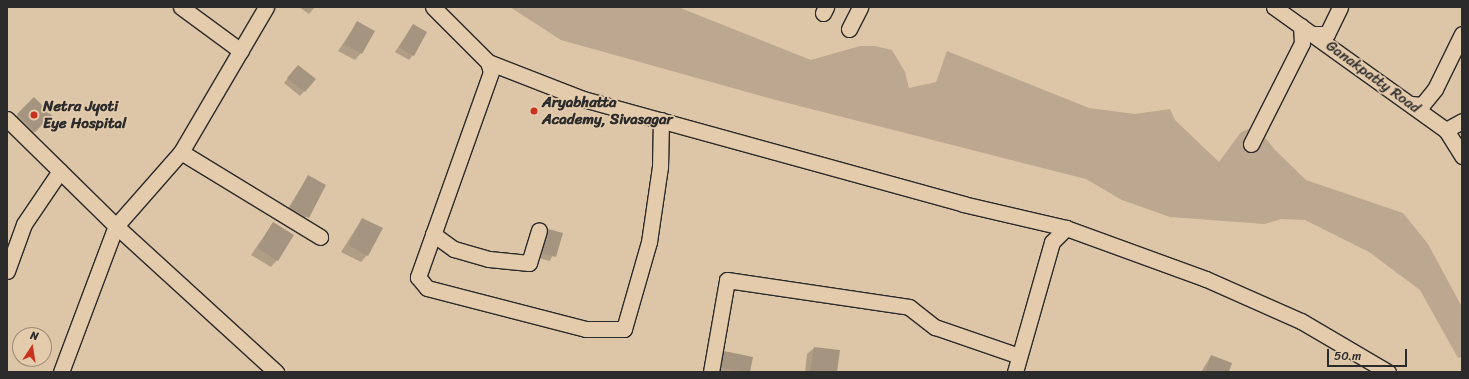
<!DOCTYPE html>
<html>
<head>
<meta charset="utf-8">
<style>
  body { margin:0 }
  #map { position:relative; width:1469px; height:379px; overflow:hidden; background:#ddc5a7; font-family:Sriracha,sans-serif }
  div>[style] { position:absolute }
  .green>* { inset:0; background:#bca890 }
  .shadow>* { inset:0; background:#0003 }
  .building>* { inset:0; background:#a59580 }
  .roads { filter:drop-shadow(1px 0 #2b2b2b) drop-shadow(-1px 0 #2b2b2b) drop-shadow(0 1px #2b2b2b) drop-shadow(0 -1px #2b2b2b) }
  .minor>* { height:15px; margin:-7.5px; padding:0 7.5px; transform-origin:7.5px; border-radius:7.5px; background:#e4cbac }
  .dots>* { width:11px; height:11px; translate:-50% -50%; box-sizing:border-box; border:2px solid #e4cbac; border-radius:50% }
  span { translate:-50% -50%; white-space:nowrap; text-align:center; line-height:1.15; -webkit-text-stroke:3.5px #e4cbac; paint-order:stroke }
  .street-label { font-size:15px; color:#2b2b2b }
  .poi-label { font-size:15px; color:#2b2b2b; font-weight:700 }
  .left { translate:0 -50%; text-align:left }
  .frame { position:absolute; inset:0; border:8px solid #2b2b2b; pointer-events:none }
  .north { position:absolute; left:12px; top:327px; width:40px; height:40px; box-sizing:border-box; background:#e4cbac; border:1px solid #9a8b78; border-radius:50%; rotate:12deg; font-size:11px; font-weight:700; line-height:16px; text-align:center; color:#2b2b2b }
  .north::after { content:''; display:block; margin:auto; width:14px; height:18px; background:#c8321e; clip-path:polygon(50% 0,100% 100%,50% 72%,0 100%) }
  .scale { position:absolute; left:1327px; top:349px; width:80px; height:18px; box-sizing:border-box; border:2px solid #2b2b2b; border-top:0; padding-left:5px; font-size:12px; line-height:14px; white-space:nowrap; color:#2b2b2b; -webkit-text-stroke:3px #e4cbac; paint-order:stroke }
</style>
</head>
<body>
<div id="map">
  <div class="green">
    <div style="clip-path:polygon(510px 7px,678px 7px,811px 60px,860px 46px,875px 46px,892px 50px,905px 72px,909px 88px,936px 82px,947px 51px,1089px 108px,1135px 114px,1170px 109px,1175px 120px,1219px 162px,1241px 132px,1256px 126px,1275px 150px,1306px 180px,1403px 213px,1428px 244px,1462px 307px,1462px 357px,1458px 358px,1420px 290px,1369px 252px,1305px 220px,1281px 219px,1265px 224px,1170px 217px,1122px 200px,1086px 179px,772px 99px,561px 40px)"></div>
  </div>
  <div class="shadow">
    <div style="clip-path:polygon(299px 7px,315px 7px,309px 14px)"></div>
    <div style="clip-path:polygon(357px 23px,361px 53px,355px 60px,338px 51px)"></div>
    <div style="clip-path:polygon(413px 25px,413px 55px,409px 60px,395px 52px)"></div>
    <div style="clip-path:polygon(294px 70px,315px 79px,300px 96px,284px 83px)"></div>
    <div style="clip-path:polygon(34px 99px,51px 115px,28px 138px,11px 121px)"></div>
    <div style="clip-path:polygon(308px 176px,325px 185px,301px 225px,284px 215px)"></div>
    <div style="clip-path:polygon(362px 219px,367px 255px,361px 262px,341px 252px)"></div>
    <div style="clip-path:polygon(273px 223px,277px 260px,271px 267px,251px 255px)"></div>
    <div style="clip-path:polygon(548px 230px,562px 234px,550px 261px,538px 258px)"></div>
    <div style="clip-path:polygon(814px 348px,839px 351px,836px 372px,805px 372px,807px 354px)"></div>
    <div style="clip-path:polygon(724px 352px,752px 358px,749px 372px,715px 372px,717px 359px)"></div>
    <div style="clip-path:polygon(1211px 356px,1228px 372px,1201px 372px)"></div>
  </div>
  <div class="building">
    <div style="clip-path:polygon(357px 21px,375px 31px,362px 54px,344px 44px)"></div>
    <div style="clip-path:polygon(413px 24px,427px 32px,414px 56px,399px 47px)"></div>
    <div style="clip-path:polygon(298px 65px,316px 79px,305px 92px,287px 78px)"></div>
    <div style="clip-path:polygon(34px 97px,52px 115px,35px 132px,17px 114px)"></div>
    <div style="clip-path:polygon(308px 175px,326px 185px,309px 218px,290px 208px)"></div>
    <div style="clip-path:polygon(362px 218px,383px 228px,368px 256px,348px 245px)"></div>
    <div style="clip-path:polygon(273px 222px,294px 235px,278px 261px,257px 248px)"></div>
    <div style="clip-path:polygon(548px 229px,563px 233px,556px 257px,541px 253px)"></div>
    <div style="clip-path:polygon(814px 347px,840px 350px,837px 372px,810px 371px)"></div>
    <div style="clip-path:polygon(724px 351px,753px 357px,750px 372px,721px 368px)"></div>
    <div style="clip-path:polygon(1211px 355px,1232px 363px,1229px 372px,1205px 372px)"></div>
  </div>
  <div class="roads">
    <div class="minor">
      <div style="left:181px;top:7px;width:74px;rotate:36.3deg"></div>
      <div style="left:433px;top:7px;width:78px;rotate:45deg"></div>
      <div style="left:488px;top:62px;width:102px;rotate:21.3deg"></div>
      <div style="left:583px;top:99px;width:394px;rotate:15.4deg"></div>
      <div style="left:963px;top:204px;width:106px;rotate:13.1deg"></div>
      <div style="left:1066px;top:228px;width:149px;rotate:20deg"></div>
      <div style="left:1206px;top:279px;width:104px;rotate:23.9deg"></div>
      <div style="left:1301px;top:321px;width:101px;rotate:30.4deg"></div>
      <div style="left:1274px;top:7px;width:211px;rotate:35.6deg"></div>
      <div style="left:1446px;top:130px;width:31px;rotate:58deg"></div>
      <div style="left:823px;top:13px;width:7px;rotate:-63deg"></div>
      <div style="left:849px;top:29px;width:25px;rotate:-63deg"></div>
      <div style="left:1313px;top:34px;width:14px"></div>
      <div style="left:1327px;top:34px;width:30px;rotate:-64deg"></div>
      <div style="left:488px;top:62px;width:10px;rotate:73deg"></div>
      <div style="left:491px;top:72px;width:218px;rotate:109.6deg"></div>
      <div style="left:418px;top:277px;width:14px;rotate:51deg"></div>
      <div style="left:427px;top:288px;width:164px;rotate:14.5deg"></div>
      <div style="left:586px;top:329px;width:38px"></div>
      <div style="left:624px;top:329px;width:91px;rotate:-74deg"></div>
      <div style="left:649px;top:242px;width:76px;rotate:-81.7deg"></div>
      <div style="left:660px;top:167px;width:47px;rotate:-88.8deg"></div>
      <div style="left:1411px;top:104px;width:11px;rotate:5deg"></div>
      <div style="left:1422px;top:105px;width:21px;rotate:-51deg"></div>
      <div style="left:1435px;top:89px;width:61px;rotate:-63.9deg"></div>
      <div style="left:7px;top:119px;width:153px;rotate:44.5deg"></div>
      <div style="left:116px;top:226px;width:217px;rotate:42.4deg"></div>
      <div style="left:1446px;top:130px;width:18px;rotate:-29deg"></div>
      <div style="left:1251px;top:144px;width:113px;rotate:-63.2deg"></div>
      <div style="left:1302px;top:43px;width:17px;rotate:-93deg"></div>
      <div style="left:181px;top:152px;width:163px;rotate:31.4deg"></div>
      <div style="left:433px;top:234px;width:26px;rotate:36deg"></div>
      <div style="left:454px;top:249px;width:36px;rotate:16deg"></div>
      <div style="left:489px;top:259px;width:40px;rotate:5.7deg"></div>
      <div style="left:529px;top:263px;width:34px;rotate:-73deg"></div>
      <div style="left:7px;top:271px;width:50px;rotate:-70.1deg"></div>
      <div style="left:24px;top:224px;width:64px;rotate:-55.8deg"></div>
      <div style="left:61px;top:372px;width:156px;rotate:-69.4deg"></div>
      <div style="left:116px;top:226px;width:98px;rotate:-48.7deg"></div>
      <div style="left:181px;top:152px;width:168px;rotate:-59.6deg"></div>
      <div style="left:711px;top:372px;width:93px;rotate:-80.1deg"></div>
      <div style="left:727px;top:280px;width:184px;rotate:8.4deg"></div>
      <div style="left:909px;top:307px;width:33px;rotate:38deg"></div>
      <div style="left:935px;top:327px;width:89px;rotate:19deg"></div>
      <div style="left:1015px;top:372px;width:135px;rotate:-74.1deg"></div>
      <div style="left:1052px;top:242px;width:20px;rotate:-45deg"></div>
    </div>
  </div>
  <div class="dots">
    <div style="left:534px;top:111px;background:#c8321e"></div>
    <div style="left:34px;top:115px;background:#c8321e"></div>
  </div>
  <div class="street-label">
    <span style="left:1373px;top:77px;rotate:36deg">Ganakpatty Road</span>
  </div>
  <div class="poi-label">
    <span class="left" style="left:542px;top:111px">Aryabhatta<br>Academy, Sivasagar</span>
    <span class="left" style="left:43px;top:115px">Netra Jyoti<br>Eye Hospital</span>
  </div>
  <div class="frame"></div>
  <div class="north">N</div>
  <div class="scale">50 m</div>
</div>
</body>
</html>
